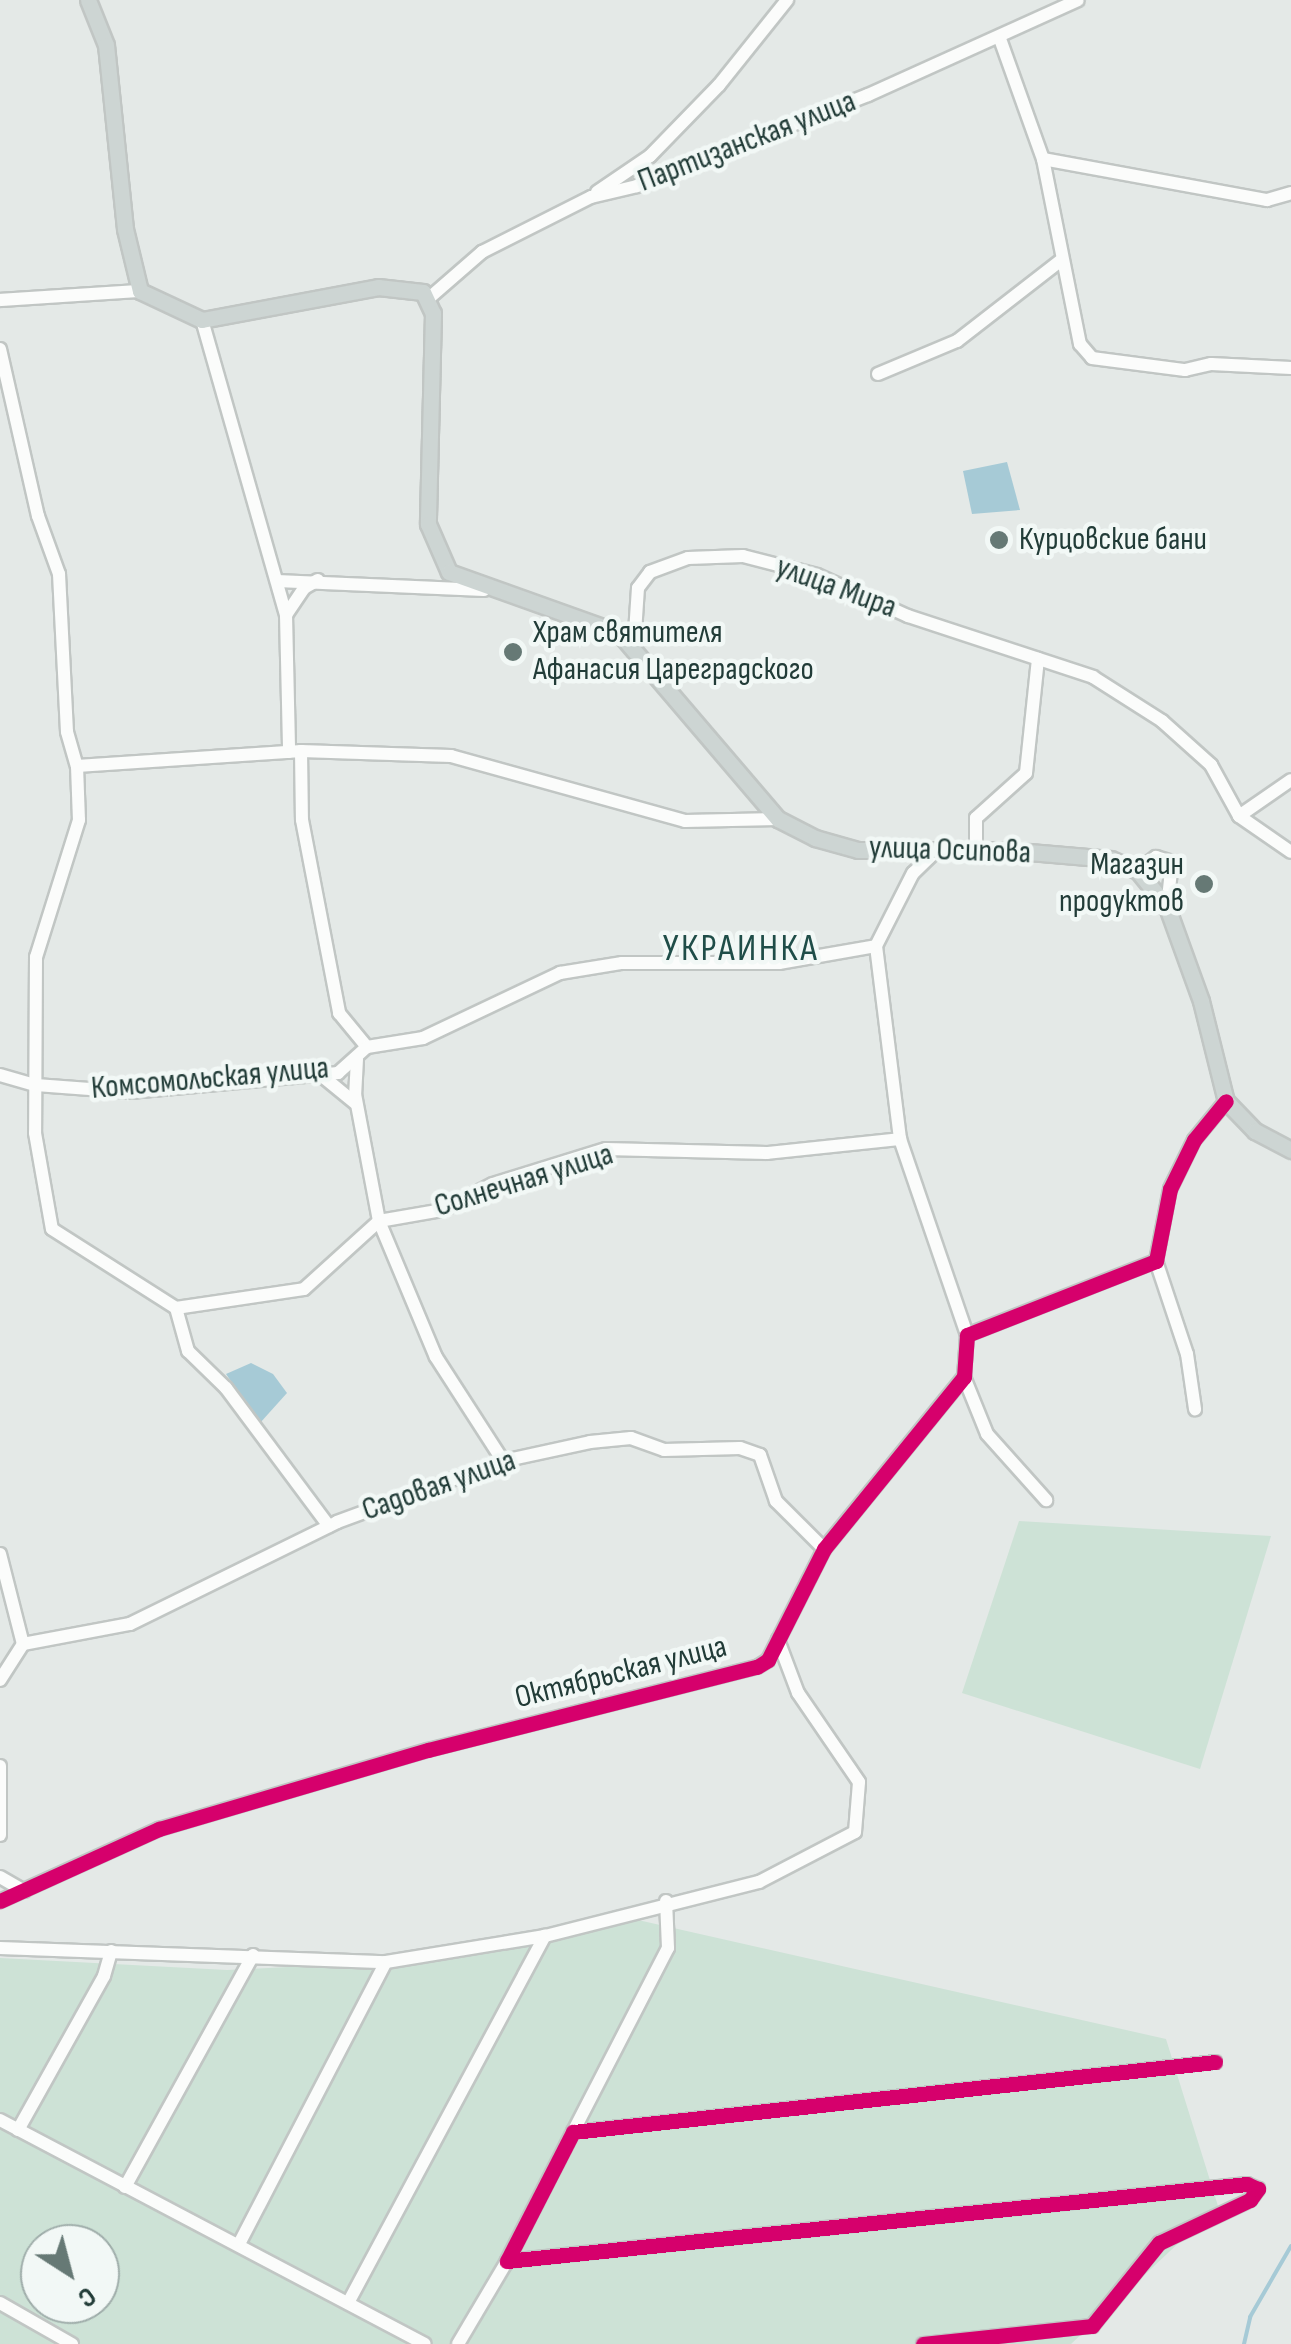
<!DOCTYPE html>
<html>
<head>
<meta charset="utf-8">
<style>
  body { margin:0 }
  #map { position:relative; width:1291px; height:2344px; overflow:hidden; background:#e4e9e7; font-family:"Sofia Sans Condensed",sans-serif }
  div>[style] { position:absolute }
  .green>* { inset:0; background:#cde2d6 }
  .water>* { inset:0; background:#a6cad6 }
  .stream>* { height:4px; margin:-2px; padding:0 2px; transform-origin:2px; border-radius:2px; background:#a6cad6 }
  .roads { filter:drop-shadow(2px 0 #c1c6c4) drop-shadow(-2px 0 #c1c6c4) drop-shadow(0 2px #c1c6c4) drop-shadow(0 -2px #c1c6c4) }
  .minor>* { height:12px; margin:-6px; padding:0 6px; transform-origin:6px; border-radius:6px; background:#fbfcfb }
  .major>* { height:15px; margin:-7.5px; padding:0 7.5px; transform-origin:7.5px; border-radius:7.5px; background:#cdd5d3 }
  .cycleway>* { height:15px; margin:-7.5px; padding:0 7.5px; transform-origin:7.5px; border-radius:7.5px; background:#d6006c }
  .dots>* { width:28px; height:28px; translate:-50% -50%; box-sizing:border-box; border:5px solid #f2f8f6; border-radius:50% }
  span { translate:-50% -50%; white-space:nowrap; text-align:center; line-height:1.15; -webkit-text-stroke:9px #f2f8f6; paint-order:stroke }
  .street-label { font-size:32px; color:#223c38 }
  .poi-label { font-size:32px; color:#223c38 }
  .left { translate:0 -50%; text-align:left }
  .right { translate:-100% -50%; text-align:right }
  .quarter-label { font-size:38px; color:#1f4d48; letter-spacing:2.5px }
  .north { position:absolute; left:20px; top:2224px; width:100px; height:100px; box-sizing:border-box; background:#f2f8f6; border:2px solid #9fadaa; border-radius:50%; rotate:144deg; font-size:28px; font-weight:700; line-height:40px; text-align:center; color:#223c38 }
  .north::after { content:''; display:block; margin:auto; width:35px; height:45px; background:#667975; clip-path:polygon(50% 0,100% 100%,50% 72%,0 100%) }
</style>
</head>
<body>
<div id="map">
  <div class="green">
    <div style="clip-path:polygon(1019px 1521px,1271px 1536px,1200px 1769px,962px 1693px)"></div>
    <div style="clip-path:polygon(evenodd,638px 1920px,1166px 2039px,1218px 2206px,1071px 2344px,0 2344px,0 1958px,227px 1970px,386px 1962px,638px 1920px,40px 2244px,100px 2244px,100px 2304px,40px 2304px,40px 2244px)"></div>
  </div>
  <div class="water">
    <div style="clip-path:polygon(1007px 462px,1020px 510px,972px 514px,963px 471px)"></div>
    <div style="clip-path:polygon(251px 1363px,273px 1374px,287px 1393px,260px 1423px,226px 1374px)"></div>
  </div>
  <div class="stream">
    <div style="left:1244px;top:2344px;width:28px;rotate:-77deg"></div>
    <div style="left:1250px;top:2317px;width:82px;rotate:-60deg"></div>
  </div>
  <div class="roads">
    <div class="minor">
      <div style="left:1000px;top:39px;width:127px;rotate:70.3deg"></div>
      <div style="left:1043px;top:159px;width:189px;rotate:78.7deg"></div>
      <div style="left:1080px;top:344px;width:18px;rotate:49deg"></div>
      <div style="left:1092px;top:358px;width:94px;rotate:7.4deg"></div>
      <div style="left:1185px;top:370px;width:27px;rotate:-13deg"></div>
      <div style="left:1211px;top:364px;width:80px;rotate:2.9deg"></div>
      <div style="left:1043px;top:159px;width:228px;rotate:10.4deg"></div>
      <div style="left:1267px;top:200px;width:25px;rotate:-16deg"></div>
      <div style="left:597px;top:192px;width:64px;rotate:-34.2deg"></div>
      <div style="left:650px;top:156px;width:99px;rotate:-45.8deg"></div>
      <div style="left:719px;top:85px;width:109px;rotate:-51.3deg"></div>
      <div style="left:428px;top:299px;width:72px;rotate:-41deg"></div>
      <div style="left:482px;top:252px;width:122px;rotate:-26.8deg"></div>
      <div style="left:591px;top:197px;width:47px;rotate:-13.4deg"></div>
      <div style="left:637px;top:186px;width:248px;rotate:-21.5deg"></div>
      <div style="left:868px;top:95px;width:230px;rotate:-24.3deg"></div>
      <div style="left:0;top:300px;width:140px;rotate:-3.7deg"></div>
      <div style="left:202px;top:320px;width:307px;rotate:74.1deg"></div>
      <div style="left:286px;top:615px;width:137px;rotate:88.7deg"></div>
      <div style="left:0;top:349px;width:171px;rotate:77.2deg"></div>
      <div style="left:38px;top:516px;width:62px;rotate:70.1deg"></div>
      <div style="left:59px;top:574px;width:158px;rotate:87.1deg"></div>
      <div style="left:67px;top:732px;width:35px;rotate:74deg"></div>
      <div style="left:77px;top:766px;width:54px;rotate:87.9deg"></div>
      <div style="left:79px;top:820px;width:144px;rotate:107.4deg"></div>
      <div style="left:36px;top:957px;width:176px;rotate:90.3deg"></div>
      <div style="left:35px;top:1133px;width:97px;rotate:80deg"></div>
      <div style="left:52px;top:1229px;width:147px;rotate:32.5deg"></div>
      <div style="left:176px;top:1308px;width:45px;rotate:74.4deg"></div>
      <div style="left:188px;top:1351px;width:53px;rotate:44.2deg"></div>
      <div style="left:226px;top:1388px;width:172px;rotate:53.3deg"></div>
      <div style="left:878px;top:374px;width:86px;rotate:-22.7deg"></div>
      <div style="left:957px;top:341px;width:130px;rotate:-37.8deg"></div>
      <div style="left:277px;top:581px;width:207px;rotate:2.5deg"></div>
      <div style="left:286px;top:615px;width:32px;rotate:-56deg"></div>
      <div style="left:304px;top:588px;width:16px;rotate:-30deg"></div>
      <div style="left:634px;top:648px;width:60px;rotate:-86.2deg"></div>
      <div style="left:638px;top:588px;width:20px;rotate:-53deg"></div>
      <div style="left:650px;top:572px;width:40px;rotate:-20.2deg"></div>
      <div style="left:688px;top:558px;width:55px;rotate:-2.1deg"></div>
      <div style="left:743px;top:556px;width:76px;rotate:14.4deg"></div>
      <div style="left:817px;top:575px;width:100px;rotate:24.3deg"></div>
      <div style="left:908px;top:616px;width:195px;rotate:18.2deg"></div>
      <div style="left:1093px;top:677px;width:82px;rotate:32.5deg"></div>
      <div style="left:1162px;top:721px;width:66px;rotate:41.9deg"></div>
      <div style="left:1211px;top:765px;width:58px;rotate:61.2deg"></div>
      <div style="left:1239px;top:816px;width:63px;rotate:34.7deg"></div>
      <div style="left:301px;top:751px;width:69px;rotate:89.2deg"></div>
      <div style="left:302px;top:820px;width:197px;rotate:79.1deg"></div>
      <div style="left:339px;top:1013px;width:44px;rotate:50.5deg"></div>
      <div style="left:77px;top:766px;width:225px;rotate:-3.8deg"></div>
      <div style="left:301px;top:751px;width:150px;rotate:1.9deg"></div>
      <div style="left:451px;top:756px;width:243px;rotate:15.5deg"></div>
      <div style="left:685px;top:821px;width:93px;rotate:-1.2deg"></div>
      <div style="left:1239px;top:816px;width:63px;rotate:-34.7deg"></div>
      <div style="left:976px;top:850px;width:32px;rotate:-90deg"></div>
      <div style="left:976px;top:818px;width:67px;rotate:-42deg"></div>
      <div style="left:1026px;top:773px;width:115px;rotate:-84deg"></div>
      <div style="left:935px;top:852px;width:30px;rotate:136deg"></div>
      <div style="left:913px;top:873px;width:82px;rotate:116.9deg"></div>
      <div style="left:876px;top:946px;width:194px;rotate:82.9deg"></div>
      <div style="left:900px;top:1139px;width:207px;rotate:71.1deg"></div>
      <div style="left:1138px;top:871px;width:23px;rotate:-38deg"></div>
      <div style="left:1156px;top:857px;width:17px;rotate:17deg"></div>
      <div style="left:1172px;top:862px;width:45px;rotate:96.3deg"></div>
      <div style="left:357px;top:1059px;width:35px;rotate:93deg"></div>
      <div style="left:355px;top:1094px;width:129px;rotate:79.3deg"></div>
      <div style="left:379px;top:1221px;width:147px;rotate:67.3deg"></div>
      <div style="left:436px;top:1357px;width:124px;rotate:57.2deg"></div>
      <div style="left:0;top:1075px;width:37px;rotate:16deg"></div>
      <div style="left:36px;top:1085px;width:94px;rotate:4.3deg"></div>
      <div style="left:130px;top:1092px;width:209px;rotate:-5.2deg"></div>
      <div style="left:338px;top:1073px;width:39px;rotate:-42deg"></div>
      <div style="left:367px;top:1047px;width:57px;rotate:-9.1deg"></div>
      <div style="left:423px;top:1038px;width:152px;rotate:-25.4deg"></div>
      <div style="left:560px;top:973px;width:63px;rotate:-9.2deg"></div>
      <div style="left:622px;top:963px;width:157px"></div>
      <div style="left:779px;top:963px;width:98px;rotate:-9.9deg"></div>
      <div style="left:321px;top:1075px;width:44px;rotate:39.5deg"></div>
      <div style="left:1156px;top:1261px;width:98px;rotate:71.6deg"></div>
      <div style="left:1187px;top:1354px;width:56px;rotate:81.7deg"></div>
      <div style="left:176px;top:1308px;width:129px;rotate:-8.4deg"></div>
      <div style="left:304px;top:1289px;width:101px;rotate:-42.2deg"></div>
      <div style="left:379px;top:1221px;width:65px;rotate:-9.8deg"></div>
      <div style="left:443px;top:1210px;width:56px;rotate:-27.5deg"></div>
      <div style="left:493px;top:1184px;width:118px;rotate:-17.2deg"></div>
      <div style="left:606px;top:1149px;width:161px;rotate:1.4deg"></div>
      <div style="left:767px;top:1153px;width:134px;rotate:-6deg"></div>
      <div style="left:964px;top:1377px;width:61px;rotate:68deg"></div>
      <div style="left:987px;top:1434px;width:89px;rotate:48.2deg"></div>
      <div style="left:0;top:1554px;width:93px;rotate:75.7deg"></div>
      <div style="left:23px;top:1644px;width:109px;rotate:-10.6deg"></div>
      <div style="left:130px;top:1624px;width:231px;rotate:-26.2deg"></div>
      <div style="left:337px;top:1522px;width:177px;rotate:-20.2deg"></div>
      <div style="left:503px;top:1461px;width:89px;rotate:-12.3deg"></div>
      <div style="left:590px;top:1442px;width:41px;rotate:-5.6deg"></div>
      <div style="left:631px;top:1438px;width:35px;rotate:20deg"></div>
      <div style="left:664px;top:1450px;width:76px;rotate:-1.5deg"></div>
      <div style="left:740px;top:1448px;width:21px;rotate:19deg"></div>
      <div style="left:760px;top:1455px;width:49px;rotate:70.8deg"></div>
      <div style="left:776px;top:1501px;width:68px;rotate:45deg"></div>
      <div style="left:0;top:1680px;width:43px;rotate:-57.4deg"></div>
      <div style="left:0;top:1766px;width:69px;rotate:90deg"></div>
      <div style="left:0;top:1877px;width:28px;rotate:30deg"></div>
      <div style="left:0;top:1901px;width:175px;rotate:-24.4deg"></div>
      <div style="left:159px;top:1829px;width:280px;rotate:-16.4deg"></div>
      <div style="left:428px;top:1750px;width:339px;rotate:-14.2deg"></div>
      <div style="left:757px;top:1667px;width:13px;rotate:-32deg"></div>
      <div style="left:768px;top:1660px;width:124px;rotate:-63.2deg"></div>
      <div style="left:824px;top:1549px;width:222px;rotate:-50.9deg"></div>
      <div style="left:964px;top:1377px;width:42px;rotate:-85.9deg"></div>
      <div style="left:967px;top:1335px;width:203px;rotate:-21.4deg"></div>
      <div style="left:1156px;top:1261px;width:73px;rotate:-79deg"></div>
      <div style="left:1170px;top:1189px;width:55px;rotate:-63.9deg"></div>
      <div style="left:1194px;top:1140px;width:50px;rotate:-50.6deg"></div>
      <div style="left:0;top:1948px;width:386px;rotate:2.1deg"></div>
      <div style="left:386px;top:1962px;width:161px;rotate:-9.3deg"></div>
      <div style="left:545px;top:1936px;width:221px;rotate:-14.2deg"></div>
      <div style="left:759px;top:1882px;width:108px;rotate:-27.5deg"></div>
      <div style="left:855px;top:1832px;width:50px;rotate:-85.4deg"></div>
      <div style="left:859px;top:1782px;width:108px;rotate:-124.4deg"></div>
      <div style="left:798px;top:1693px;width:57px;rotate:-110.7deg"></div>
      <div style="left:0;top:2120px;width:480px;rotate:27.8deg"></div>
      <div style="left:18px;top:2130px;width:176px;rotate:-60.8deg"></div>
      <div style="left:104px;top:1976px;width:26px;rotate:-74deg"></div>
      <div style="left:573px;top:2132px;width:207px;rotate:-62.7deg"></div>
      <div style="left:668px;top:1948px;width:47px;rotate:-92.4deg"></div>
      <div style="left:125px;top:2187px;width:265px;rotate:-61.1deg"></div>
      <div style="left:239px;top:2244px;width:318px;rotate:-62.5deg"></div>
      <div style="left:0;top:2303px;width:83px;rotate:29.7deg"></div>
      <div style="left:348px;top:2303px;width:417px;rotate:-61.8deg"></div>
      <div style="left:458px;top:2344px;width:96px;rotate:-59.4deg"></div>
      <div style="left:923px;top:2344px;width:170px;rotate:-6.1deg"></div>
      <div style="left:1092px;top:2326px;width:107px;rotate:-51.1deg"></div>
      <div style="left:1159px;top:2243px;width:101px;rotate:-25.3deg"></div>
      <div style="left:1250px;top:2200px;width:14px;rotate:-54deg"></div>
      <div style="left:1258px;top:2189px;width:12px;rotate:-156deg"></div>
      <div style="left:1247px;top:2184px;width:744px;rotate:174.06deg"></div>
      <div style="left:507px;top:2261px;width:145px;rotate:-62.9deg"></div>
      <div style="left:573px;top:2132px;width:646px;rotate:-6.22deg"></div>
    </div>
    <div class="major">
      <div style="left:88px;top:0;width:48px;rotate:68.2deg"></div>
      <div style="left:106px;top:45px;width:185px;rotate:84.1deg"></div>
      <div style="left:125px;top:229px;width:64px;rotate:76.4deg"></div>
      <div style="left:140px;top:291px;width:68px;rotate:25.1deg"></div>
      <div style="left:202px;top:320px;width:179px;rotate:-10.6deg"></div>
      <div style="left:378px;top:287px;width:45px;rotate:6.3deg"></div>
      <div style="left:423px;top:292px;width:23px;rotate:65deg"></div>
      <div style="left:433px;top:313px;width:211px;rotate:91.4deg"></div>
      <div style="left:428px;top:524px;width:52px;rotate:66.4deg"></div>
      <div style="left:449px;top:572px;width:181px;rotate:19.7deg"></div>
      <div style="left:619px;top:633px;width:245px;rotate:49.5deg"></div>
      <div style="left:778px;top:819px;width:42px;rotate:27.2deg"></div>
      <div style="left:815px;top:838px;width:45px;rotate:15.6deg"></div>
      <div style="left:858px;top:850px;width:148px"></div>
      <div style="left:1006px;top:850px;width:105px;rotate:4.9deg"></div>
      <div style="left:1111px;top:859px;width:30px;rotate:24deg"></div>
      <div style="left:1138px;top:871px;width:46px;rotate:51.1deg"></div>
      <div style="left:1167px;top:907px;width:100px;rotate:70.1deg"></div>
      <div style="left:1201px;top:1001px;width:103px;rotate:76deg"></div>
      <div style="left:1226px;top:1101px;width:42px;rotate:46deg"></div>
      <div style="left:1255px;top:1131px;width:41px;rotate:27.8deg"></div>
    </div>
  </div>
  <div class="cycleway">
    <div style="left:0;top:1901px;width:175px;rotate:-24.4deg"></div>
    <div style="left:159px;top:1829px;width:280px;rotate:-16.4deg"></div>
    <div style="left:428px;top:1750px;width:339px;rotate:-14.2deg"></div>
    <div style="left:757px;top:1667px;width:13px;rotate:-32deg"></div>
    <div style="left:768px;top:1660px;width:124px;rotate:-63.2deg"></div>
    <div style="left:824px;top:1549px;width:222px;rotate:-50.9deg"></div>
    <div style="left:964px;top:1377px;width:42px;rotate:-85.9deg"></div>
    <div style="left:967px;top:1335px;width:203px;rotate:-21.4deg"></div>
    <div style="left:1156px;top:1261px;width:73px;rotate:-79deg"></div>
    <div style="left:1170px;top:1189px;width:55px;rotate:-63.9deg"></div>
    <div style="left:1194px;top:1140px;width:50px;rotate:-50.6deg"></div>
    <div style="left:923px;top:2344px;width:170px;rotate:-6.1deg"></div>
    <div style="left:1092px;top:2326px;width:107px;rotate:-51.1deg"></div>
    <div style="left:1159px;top:2243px;width:101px;rotate:-25.3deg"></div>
    <div style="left:1250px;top:2200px;width:14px;rotate:-54deg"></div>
    <div style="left:1258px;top:2189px;width:12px;rotate:-156deg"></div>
    <div style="left:1247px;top:2184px;width:744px;rotate:174.06deg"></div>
    <div style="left:507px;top:2261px;width:145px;rotate:-62.9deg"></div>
    <div style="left:573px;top:2132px;width:646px;rotate:-6.22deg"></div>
  </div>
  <div class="dots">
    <div style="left:999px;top:540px;background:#667975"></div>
    <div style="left:513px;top:652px;background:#667975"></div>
    <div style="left:1204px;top:884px;background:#667975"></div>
  </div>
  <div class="street-label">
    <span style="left:747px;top:142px;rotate:-21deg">Партизанская улица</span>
    <span style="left:836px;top:588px;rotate:20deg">улица Мира</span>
    <span style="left:950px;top:851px;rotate:2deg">улица Осипова</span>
    <span style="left:210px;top:1079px;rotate:-5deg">Комсомольская улица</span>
    <span style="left:524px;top:1181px;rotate:-17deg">Солнечная улица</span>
    <span style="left:439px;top:1486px;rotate:-19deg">Садовая улица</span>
    <span style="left:621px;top:1673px;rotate:-14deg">Октябрьская улица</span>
  </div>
  <div class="poi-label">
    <span class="left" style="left:1019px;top:540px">Курцовские бани</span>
    <span class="left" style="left:533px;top:652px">Храм святителя<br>Афанасия Цареградского</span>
    <span class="right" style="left:1184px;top:884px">Магазин<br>продуктов</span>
  </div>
  <div class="quarter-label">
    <span style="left:741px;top:949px">УКРАИНКА</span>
  </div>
  <div class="north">С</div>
</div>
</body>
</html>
